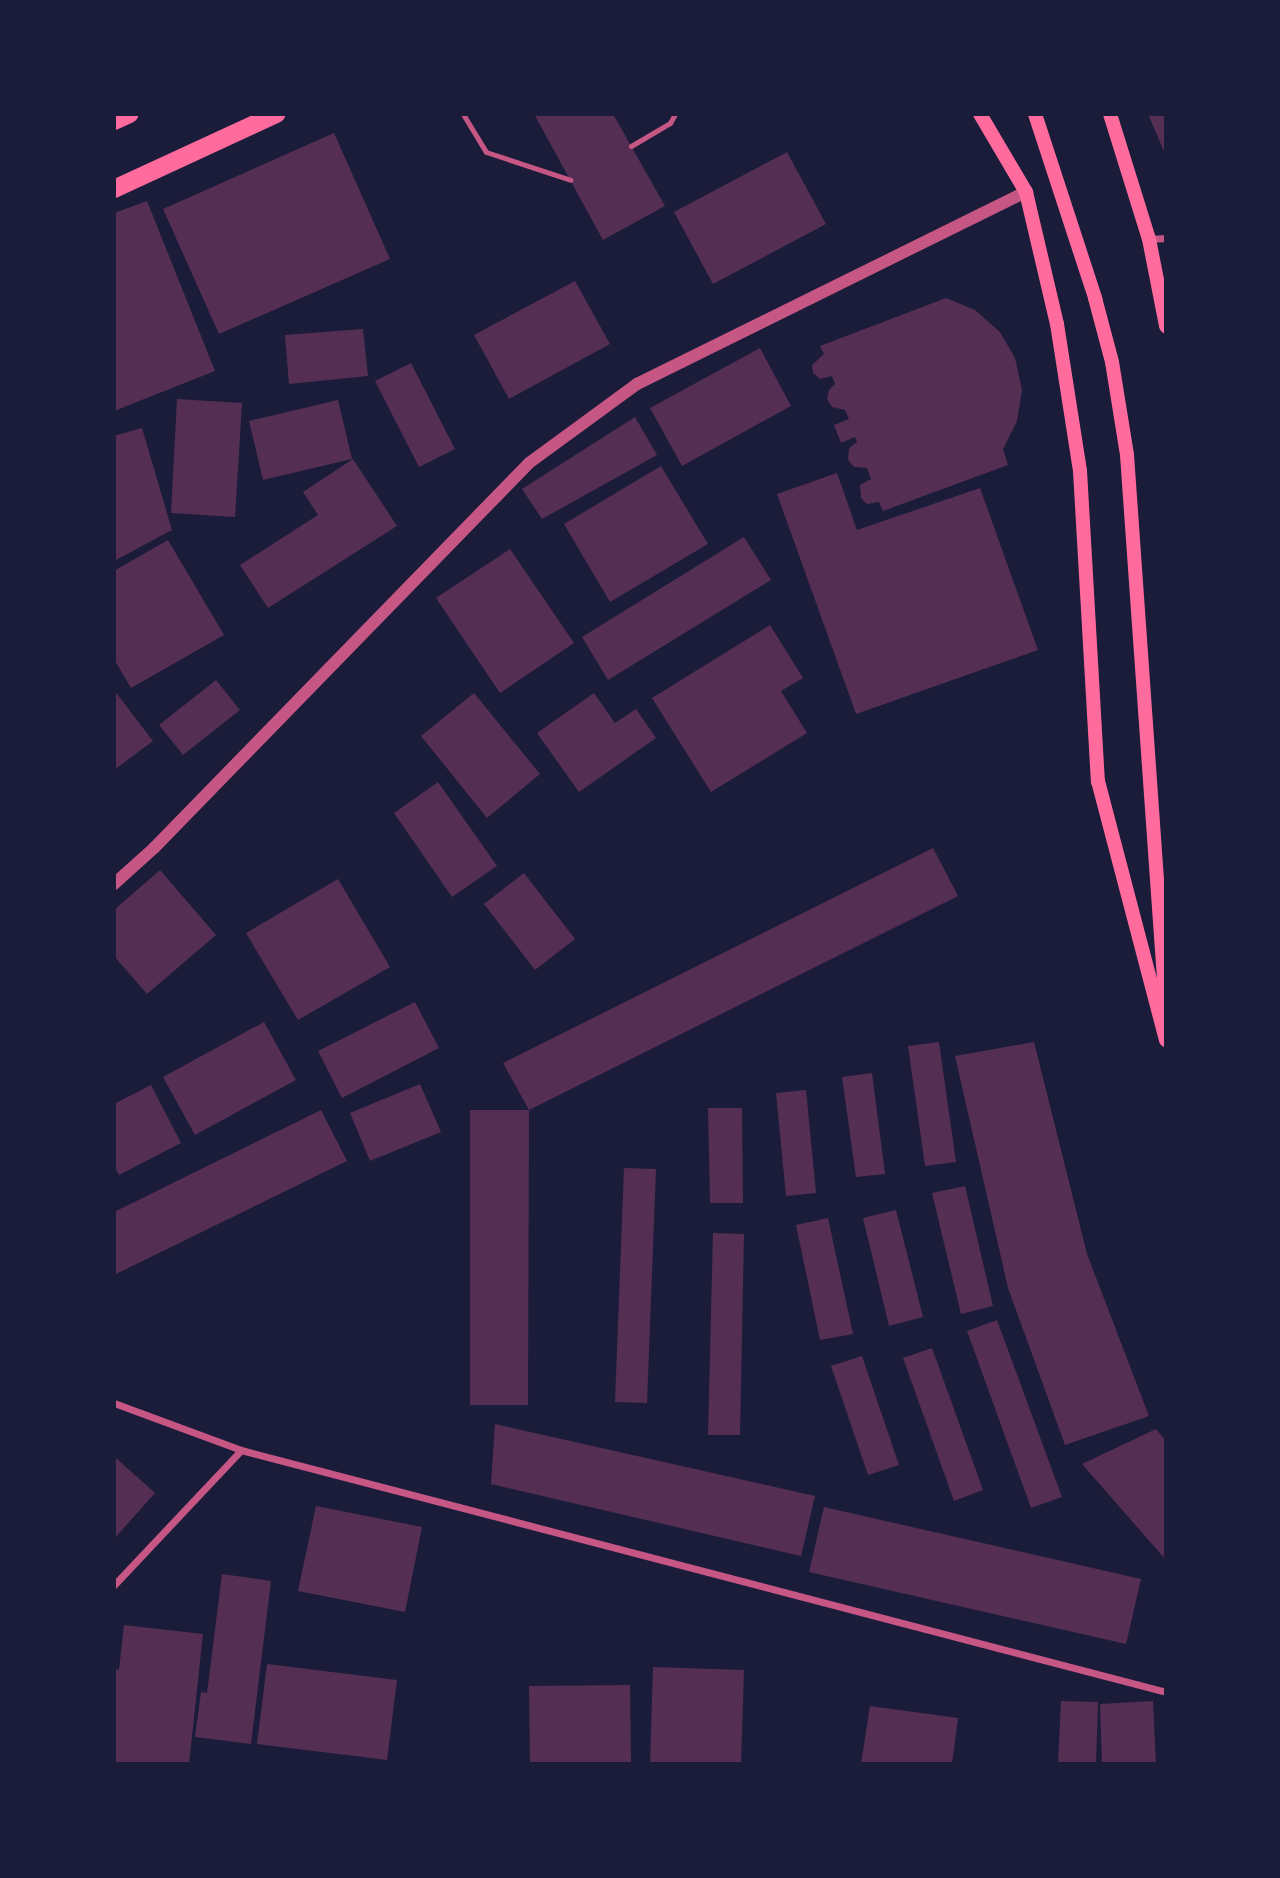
<!DOCTYPE html>
<html>
<head>
<meta charset="utf-8">
<style>
  body { margin:0 }
  #map { position:relative; width:1280px; height:1878px; overflow:hidden; background:#1b1b3a; font-family:"Titillium Web",sans-serif }
  div>[style] { position:absolute }
  .building>* { inset:0; background:#542f53 }
  .service>* { height:5px; margin:-2.5px; padding:0 2.5px; transform-origin:2.5px; border-radius:2.5px; background:#c65784 }
  .minor>* { height:7px; margin:-3.5px; padding:0 3.5px; transform-origin:3.5px; border-radius:3.5px; background:#c65784 }
  .tertiary>* { height:12px; margin:-6px; padding:0 6px; transform-origin:6px; border-radius:6px; background:#c65784 }
  .secondary>* { height:14px; margin:-7px; padding:0 7px; transform-origin:7px; border-radius:7px; background:#ff6b9d }
  .primary>* { height:18px; margin:-9px; padding:0 9px; transform-origin:9px; border-radius:9px; background:#ff6b9d }
  span { translate:-50% -50%; white-space:nowrap; text-align:center; line-height:1.15; -webkit-text-stroke:7px #1b1b3a; paint-order:stroke }
  .frame { position:absolute; inset:0; border:116px solid #1b1b3a; pointer-events:none }
</style>
</head>
<body>
<div id="map">
  <div class="building">
    <div style="clip-path:polygon(534px 114px,613px 114px,665px 206px,603px 240px)"></div>
    <div style="clip-path:polygon(1148px 114px,1166px 114px,1166px 156px)"></div>
    <div style="clip-path:polygon(334px 133px,390px 259px,219px 334px,163px 209px)"></div>
    <div style="clip-path:polygon(787px 152px,826px 224px,713px 284px,674px 212px)"></div>
    <div style="clip-path:polygon(147px 201px,215px 371px,114px 411px,114px 213px)"></div>
    <div style="clip-path:polygon(575px 281px,610px 344px,509px 399px,474px 335px)"></div>
    <div style="clip-path:polygon(946px 298px,975px 310px,1000px 332px,1015px 358px,1022px 390px,1017px 421px,1003px 449px,1008px 465px,883px 511px,879px 502px,867px 504px,861px 498px,860px 485px,871px 479px,867px 468px,854px 467px,848px 460px,849px 448px,857px 442px,855px 437px,841px 443px,834px 425px,849px 419px,845px 410px,832px 407px,827px 399px,829px 390px,835px 384px,832px 376px,820px 379px,813px 373px,812px 365px,824px 354px,820px 346px)"></div>
    <div style="clip-path:polygon(363px 329px,368px 376px,289px 384px,285px 335px)"></div>
    <div style="clip-path:polygon(760px 348px,791px 406px,682px 466px,650px 408px)"></div>
    <div style="clip-path:polygon(411px 363px,455px 449px,419px 467px,375px 381px)"></div>
    <div style="clip-path:polygon(177px 399px,242px 403px,235px 517px,171px 513px)"></div>
    <div style="clip-path:polygon(338px 400px,352px 459px,263px 480px,249px 421px)"></div>
    <div style="clip-path:polygon(635px 417px,657px 455px,542px 519px,522px 489px)"></div>
    <div style="clip-path:polygon(142px 428px,172px 530px,114px 561px,114px 436px)"></div>
    <div style="clip-path:polygon(353px 459px,397px 526px,268px 608px,240px 565px,318px 515px,303px 492px)"></div>
    <div style="clip-path:polygon(661px 466px,708px 544px,610px 602px,564px 524px)"></div>
    <div style="clip-path:polygon(837px 473px,857px 530px,980px 488px,1038px 650px,856px 714px,777px 494px)"></div>
    <div style="clip-path:polygon(744px 537px,771px 580px,608px 680px,582px 637px)"></div>
    <div style="clip-path:polygon(168px 540px,224px 635px,131px 688px,114px 659px,114px 571px)"></div>
    <div style="clip-path:polygon(510px 549px,574px 643px,500px 693px,436px 598px)"></div>
    <div style="clip-path:polygon(770px 625px,803px 678px,781px 691px,807px 733px,711px 792px,652px 698px)"></div>
    <div style="clip-path:polygon(216px 680px,240px 710px,183px 755px,159px 725px)"></div>
    <div style="clip-path:polygon(114px 690px,153px 741px,114px 770px)"></div>
    <div style="clip-path:polygon(474px 693px,540px 774px,487px 818px,421px 736px)"></div>
    <div style="clip-path:polygon(594px 693px,615px 723px,636px 709px,656px 738px,579px 792px,537px 733px)"></div>
    <div style="clip-path:polygon(438px 782px,497px 866px,452px 897px,394px 813px)"></div>
    <div style="clip-path:polygon(933px 848px,958px 896px,529px 1110px,503px 1063px)"></div>
    <div style="clip-path:polygon(160px 870px,216px 935px,147px 994px,114px 956px,114px 910px)"></div>
    <div style="clip-path:polygon(524px 873px,575px 939px,535px 970px,484px 904px)"></div>
    <div style="clip-path:polygon(338px 879px,390px 967px,298px 1020px,246px 933px)"></div>
    <div style="clip-path:polygon(415px 1002px,439px 1048px,342px 1098px,318px 1051px)"></div>
    <div style="clip-path:polygon(264px 1022px,296px 1080px,195px 1135px,163px 1077px)"></div>
    <div style="clip-path:polygon(939px 1042px,956px 1162px,925px 1166px,908px 1046px)"></div>
    <div style="clip-path:polygon(1034px 1042px,1087px 1254px,1149px 1416px,1065px 1445px,1008px 1288px,955px 1056px)"></div>
    <div style="clip-path:polygon(872px 1073px,885px 1174px,856px 1177px,842px 1077px)"></div>
    <div style="clip-path:polygon(420px 1084px,441px 1132px,370px 1161px,350px 1113px)"></div>
    <div style="clip-path:polygon(151px 1085px,181px 1143px,119px 1175px,114px 1166px,114px 1104px)"></div>
    <div style="clip-path:polygon(806px 1090px,816px 1193px,786px 1196px,776px 1093px)"></div>
    <div style="clip-path:polygon(708px 1108px,742px 1108px,743px 1203px,710px 1203px)"></div>
    <div style="clip-path:polygon(321px 1110px,347px 1161px,114px 1275px,114px 1212px)"></div>
    <div style="clip-path:polygon(470px 1110px,529px 1110px,528px 1405px,470px 1405px)"></div>
    <div style="clip-path:polygon(624px 1168px,656px 1169px,647px 1403px,615px 1402px)"></div>
    <div style="clip-path:polygon(965px 1186px,993px 1306px,961px 1314px,932px 1193px)"></div>
    <div style="clip-path:polygon(896px 1210px,923px 1317px,889px 1326px,863px 1218px)"></div>
    <div style="clip-path:polygon(828px 1218px,853px 1334px,820px 1340px,796px 1225px)"></div>
    <div style="clip-path:polygon(713px 1233px,744px 1234px,740px 1435px,708px 1435px)"></div>
    <div style="clip-path:polygon(997px 1320px,1062px 1497px,1031px 1508px,967px 1331px)"></div>
    <div style="clip-path:polygon(932px 1348px,983px 1490px,954px 1501px,903px 1358px)"></div>
    <div style="clip-path:polygon(862px 1356px,899px 1465px,868px 1475px,831px 1366px)"></div>
    <div style="clip-path:polygon(495px 1424px,815px 1496px,801px 1556px,491px 1484px)"></div>
    <div style="clip-path:polygon(1156px 1429px,1166px 1441px,1166px 1560px,1082px 1464px)"></div>
    <div style="clip-path:polygon(116px 1458px,155px 1493px,114px 1539px,114px 1460px)"></div>
    <div style="clip-path:polygon(316px 1506px,422px 1527px,405px 1612px,298px 1591px)"></div>
    <div style="clip-path:polygon(824px 1507px,1141px 1579px,1126px 1644px,809px 1572px)"></div>
    <div style="clip-path:polygon(222px 1574px,271px 1581px,251px 1744px,195px 1737px,201px 1692px,207px 1693px)"></div>
    <div style="clip-path:polygon(124px 1625px,203px 1634px,189px 1764px,114px 1764px,114px 1669px,119px 1670px)"></div>
    <div style="clip-path:polygon(267px 1664px,397px 1680px,387px 1760px,257px 1744px)"></div>
    <div style="clip-path:polygon(653px 1667px,744px 1670px,741px 1764px,650px 1764px)"></div>
    <div style="clip-path:polygon(630px 1685px,631px 1764px,530px 1764px,529px 1686px)"></div>
    <div style="clip-path:polygon(1061px 1701px,1098px 1702px,1096px 1764px,1058px 1764px)"></div>
    <div style="clip-path:polygon(1153px 1701px,1156px 1764px,1102px 1764px,1100px 1704px)"></div>
    <div style="clip-path:polygon(870px 1706px,958px 1718px,952px 1764px,861px 1764px)"></div>
  </div>
  <div class="service">
    <div style="left:463px;top:114px;width:44px;rotate:58.8deg"></div>
    <div style="left:486px;top:152px;width:89px;rotate:18.2deg"></div>
    <div style="left:631px;top:146px;width:45px;rotate:-30.5deg"></div>
    <div style="left:670px;top:123px;width:10px;rotate:-61deg"></div>
  </div>
  <div class="minor">
    <div style="left:1149px;top:239px;width:17px;rotate:-3deg"></div>
    <div style="left:114px;top:1403px;width:135px;rotate:20.3deg"></div>
    <div style="left:241px;top:1450px;width:956px;rotate:14.66deg"></div>
    <div style="left:114px;top:1585px;width:185px;rotate:-46.7deg"></div>
  </div>
  <div class="tertiary">
    <div style="left:114px;top:884px;width:54px;rotate:-42deg"></div>
    <div style="left:154px;top:848px;width:537px;rotate:-45.75deg"></div>
    <div style="left:529px;top:463px;width:134px;rotate:-36.2deg"></div>
    <div style="left:637px;top:384px;width:434px;rotate:-26.3deg"></div>
  </div>
  <div class="secondary">
    <div style="left:980px;top:114px;width:91px;rotate:59.5deg"></div>
    <div style="left:1026px;top:192px;width:136px;rotate:76.8deg"></div>
    <div style="left:1057px;top:324px;width:149px;rotate:81.1deg"></div>
    <div style="left:1080px;top:471px;width:311px;rotate:86.7deg"></div>
    <div style="left:1098px;top:781px;width:268px;rotate:75.3deg"></div>
    <div style="left:1035px;top:114px;width:194px;rotate:71.9deg"></div>
    <div style="left:1095px;top:298px;width:66px;rotate:75.1deg"></div>
    <div style="left:1112px;top:362px;width:94px;rotate:80.8deg"></div>
    <div style="left:1127px;top:455px;width:553px;rotate:85.96deg"></div>
    <div style="left:1110px;top:114px;width:131px;rotate:72.7deg"></div>
    <div style="left:1149px;top:239px;width:89px;rotate:78.9deg"></div>
  </div>
  <div class="primary">
    <div style="left:114px;top:121px;width:17px;rotate:-24deg"></div>
    <div style="left:114px;top:189px;width:179px;rotate:-24.8deg"></div>
  </div>
  <div class="frame"></div>
</div>
</body>
</html>
